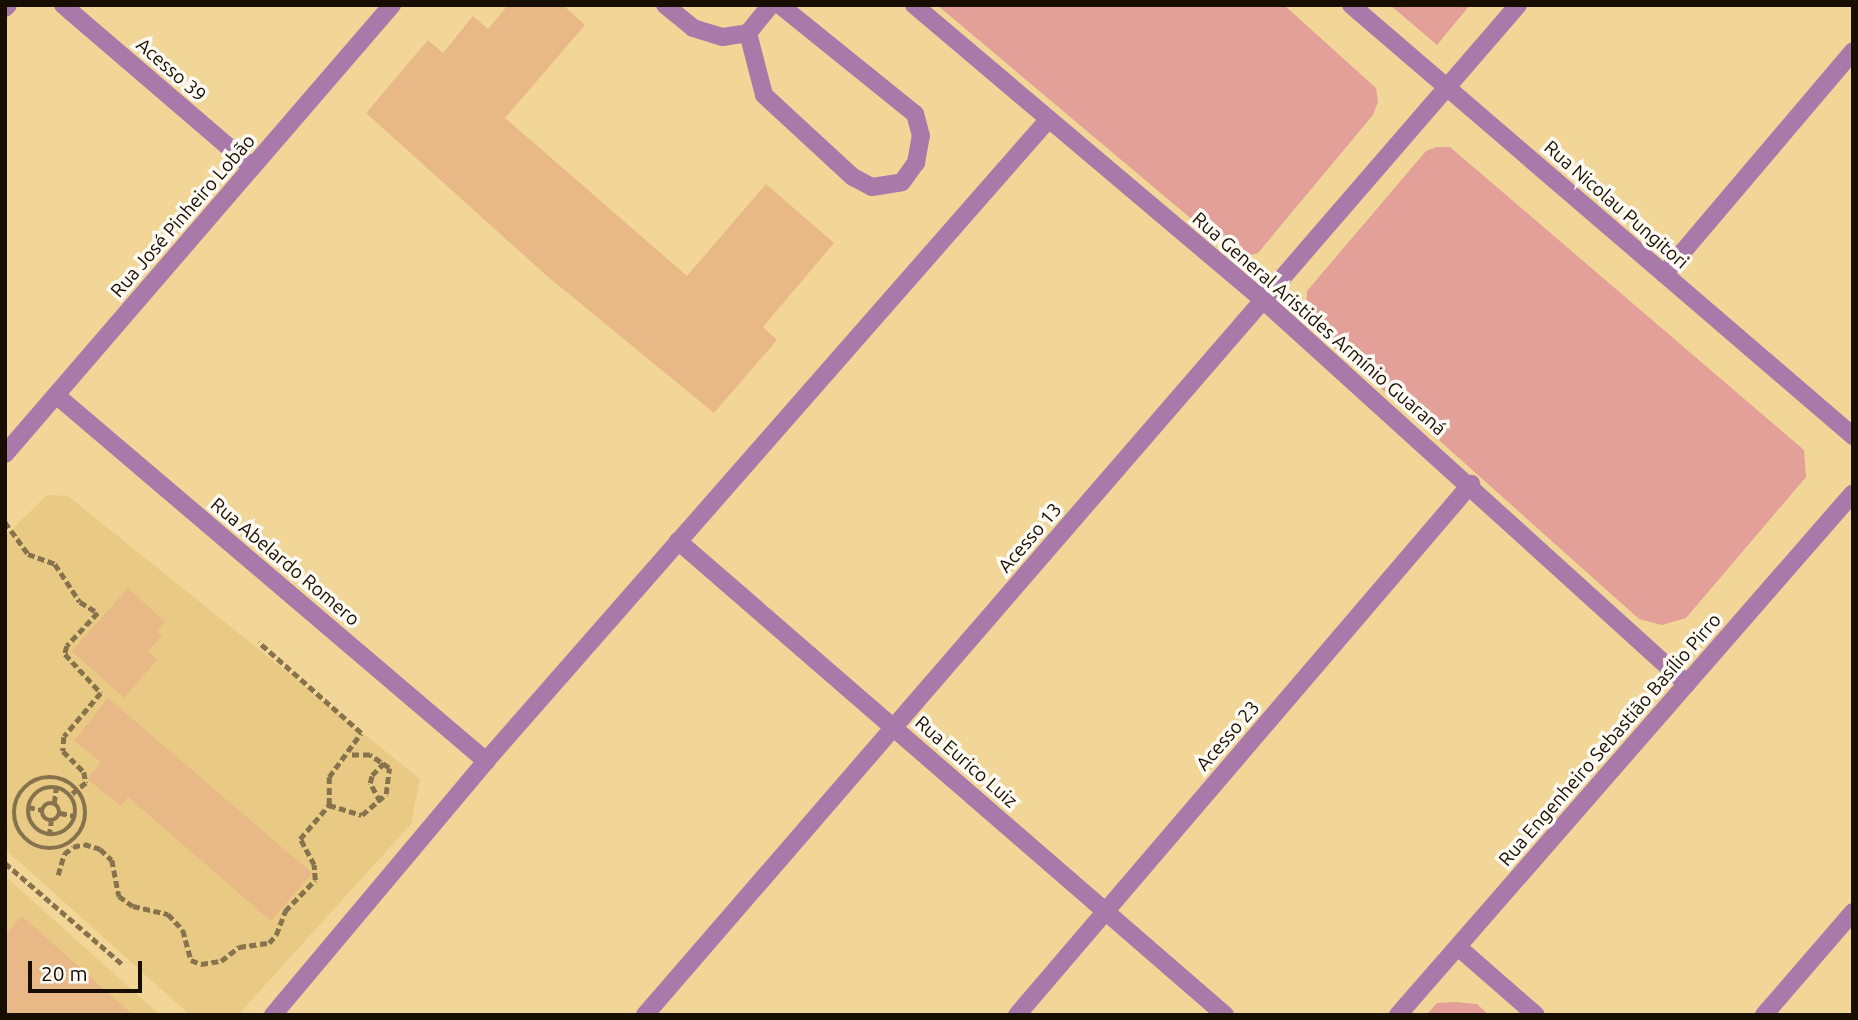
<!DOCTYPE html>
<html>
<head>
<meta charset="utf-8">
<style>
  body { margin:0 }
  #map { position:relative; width:1858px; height:1020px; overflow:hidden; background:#f2d698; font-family:Ubuntu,sans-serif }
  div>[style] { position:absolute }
  .built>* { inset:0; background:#e9ca84 }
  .green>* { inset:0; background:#e3a099 }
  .building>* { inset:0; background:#e8b887 }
  .path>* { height:4.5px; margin-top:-2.25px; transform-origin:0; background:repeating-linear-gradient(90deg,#86734d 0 7px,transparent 0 10.5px) }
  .path>.ring { margin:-2.25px; padding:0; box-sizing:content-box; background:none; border:4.5px solid #86734d; border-radius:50% }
  .minor>* { height:18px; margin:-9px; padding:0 9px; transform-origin:9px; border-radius:9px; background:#a97aa9 }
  span { translate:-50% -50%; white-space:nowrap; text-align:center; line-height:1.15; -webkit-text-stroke:7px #fdfaf4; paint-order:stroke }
  .street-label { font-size:19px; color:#180e00 }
  .frame { position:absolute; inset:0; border:7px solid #180e00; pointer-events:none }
  .scale { position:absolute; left:28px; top:961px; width:114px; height:32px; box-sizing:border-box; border:4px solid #180e00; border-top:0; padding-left:9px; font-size:21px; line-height:24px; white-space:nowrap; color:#180e00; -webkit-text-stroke:5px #fdfaf4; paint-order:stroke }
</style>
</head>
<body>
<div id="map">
  <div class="built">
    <div style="clip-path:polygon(47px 495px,68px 496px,420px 779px,411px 824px,238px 1015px,190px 1015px,5px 849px,5px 536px)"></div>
    <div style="clip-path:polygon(5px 876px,160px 1015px,5px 1015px)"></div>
  </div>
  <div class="green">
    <div style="clip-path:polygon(937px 5px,1284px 5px,1376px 88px,1378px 102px,1373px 115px,1258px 253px,1238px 258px)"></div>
    <div style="clip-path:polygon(1390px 5px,1470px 5px,1437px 45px)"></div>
    <div style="clip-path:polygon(1437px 147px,1450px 147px,1804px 450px,1806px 477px,1686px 618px,1662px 625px,1639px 619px,1318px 332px,1306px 311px,1307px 291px,1426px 151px)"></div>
    <div style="clip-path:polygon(1455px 1002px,1477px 1004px,1489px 1015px,1426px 1015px,1437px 1003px)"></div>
  </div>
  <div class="building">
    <div style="clip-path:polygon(508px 5px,563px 5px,585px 25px,505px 118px,687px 276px,766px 184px,834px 243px,763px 327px,777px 340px,714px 413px,547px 276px,366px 113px,428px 40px,443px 53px,473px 16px,488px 29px)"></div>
    <div style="clip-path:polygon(128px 588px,165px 622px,157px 631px,162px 636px,148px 651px,157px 660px,124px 698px,72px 651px)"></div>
    <div style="clip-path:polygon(108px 698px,312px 873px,271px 921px,128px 797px,121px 806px,87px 779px,101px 762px,74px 741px)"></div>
    <div style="clip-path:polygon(22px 916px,133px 1015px,5px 1015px,5px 935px)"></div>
  </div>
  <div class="path">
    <div style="left:5px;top:522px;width:39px;rotate:54deg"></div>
    <div style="left:28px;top:554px;width:29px;rotate:20deg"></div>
    <div style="left:55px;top:564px;width:45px;rotate:56.7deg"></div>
    <div style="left:80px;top:602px;width:21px;rotate:31deg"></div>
    <div style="left:98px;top:613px;width:45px;rotate:133.2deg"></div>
    <div style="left:67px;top:646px;width:8px;rotate:104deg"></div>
    <div style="left:65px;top:654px;width:53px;rotate:47.3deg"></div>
    <div style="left:101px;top:693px;width:57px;rotate:130.1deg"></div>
    <div style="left:64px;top:737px;width:14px;rotate:94deg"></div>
    <div style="left:63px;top:751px;width:30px;rotate:45deg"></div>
    <div style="left:84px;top:772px;width:11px;rotate:80deg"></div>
    <div style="left:86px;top:783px;width:21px;rotate:141deg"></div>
    <div class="ring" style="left:14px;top:777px;width:67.5px;height:67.5px"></div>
    <div class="ring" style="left:28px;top:787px;width:43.5px;height:43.5px"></div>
    <div style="left:380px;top:802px;width:21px;rotate:-118deg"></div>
    <div style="left:370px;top:783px;width:8px;rotate:-76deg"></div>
    <div style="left:372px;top:775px;width:17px;rotate:-45deg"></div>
    <div style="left:54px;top:803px;width:15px;rotate:-82deg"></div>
    <div class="ring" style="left:42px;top:803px;width:13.5px;height:13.5px"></div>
    <div style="left:329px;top:805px;width:34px;rotate:17deg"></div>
    <div style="left:362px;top:815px;width:32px;rotate:-41deg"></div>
    <div style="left:386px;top:794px;width:26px;rotate:-83deg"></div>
    <div style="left:389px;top:768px;width:23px;rotate:-146deg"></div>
    <div style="left:370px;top:755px;width:21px;rotate:180deg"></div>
    <div style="left:28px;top:807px;width:14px;rotate:12deg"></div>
    <div style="left:60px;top:813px;width:16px;rotate:11deg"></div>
    <div style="left:49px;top:836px;width:15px;rotate:-82deg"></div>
    <div style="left:5px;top:863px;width:155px;rotate:40.8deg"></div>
    <div style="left:58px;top:875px;width:22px;rotate:-74deg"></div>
    <div style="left:64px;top:854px;width:11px;rotate:-38deg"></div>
    <div style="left:73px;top:847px;width:11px;rotate:-15deg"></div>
    <div style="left:84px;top:844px;width:17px;rotate:17deg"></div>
    <div style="left:100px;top:849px;width:16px;rotate:43deg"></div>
    <div style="left:112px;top:860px;width:37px;rotate:79deg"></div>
    <div style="left:119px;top:896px;width:17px;rotate:36deg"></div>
    <div style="left:133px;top:906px;width:36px;rotate:13deg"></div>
    <div style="left:168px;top:914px;width:22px;rotate:47deg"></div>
    <div style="left:183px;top:930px;width:31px;rotate:75deg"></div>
    <div style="left:191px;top:960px;width:11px;rotate:22deg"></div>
    <div style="left:201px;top:964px;width:20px;rotate:-9deg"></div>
    <div style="left:221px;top:961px;width:23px;rotate:-38deg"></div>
    <div style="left:239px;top:947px;width:30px;rotate:-8deg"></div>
    <div style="left:269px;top:943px;width:11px;rotate:-49deg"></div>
    <div style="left:276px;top:935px;width:26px;rotate:-69deg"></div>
    <div style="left:285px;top:911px;width:43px;rotate:-45.9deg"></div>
    <div style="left:315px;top:880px;width:15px;rotate:-94deg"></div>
    <div style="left:314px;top:865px;width:30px;rotate:-118deg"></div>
    <div style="left:300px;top:839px;width:45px;rotate:-49.5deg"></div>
    <div style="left:329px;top:805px;width:28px;rotate:-90deg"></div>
    <div style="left:329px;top:777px;width:54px;rotate:-54deg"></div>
    <div style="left:361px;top:733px;width:137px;rotate:-138.5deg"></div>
  </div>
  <div class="minor">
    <div style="left:63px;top:5px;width:249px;rotate:40.6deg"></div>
    <div style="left:665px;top:5px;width:36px;rotate:39deg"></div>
    <div style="left:693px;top:28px;width:31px;rotate:17deg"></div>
    <div style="left:723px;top:37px;width:25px;rotate:-9deg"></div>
    <div style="left:748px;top:33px;width:36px;rotate:-51deg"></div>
    <div style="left:914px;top:5px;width:457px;rotate:40.2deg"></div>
    <div style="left:1263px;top:300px;width:572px;rotate:42.17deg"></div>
    <div style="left:1351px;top:5px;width:662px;rotate:40.65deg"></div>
    <div style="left:5px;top:8px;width:4px;rotate:-45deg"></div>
    <div style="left:748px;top:33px;width:64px;rotate:75.5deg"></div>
    <div style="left:764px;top:95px;width:121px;rotate:42.7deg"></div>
    <div style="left:853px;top:177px;width:21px;rotate:28deg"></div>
    <div style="left:872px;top:187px;width:30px;rotate:-9deg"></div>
    <div style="left:902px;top:182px;width:24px;rotate:-54deg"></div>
    <div style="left:916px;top:163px;width:27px;rotate:-80deg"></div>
    <div style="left:921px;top:136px;width:23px;rotate:-105deg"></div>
    <div style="left:915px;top:114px;width:174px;rotate:-141.1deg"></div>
    <div style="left:1664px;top:274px;width:292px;rotate:-49.7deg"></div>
    <div style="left:56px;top:395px;width:565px;rotate:40.4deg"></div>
    <div style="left:5px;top:454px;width:593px;rotate:-49.24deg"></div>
    <div style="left:678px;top:541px;width:724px;rotate:40.91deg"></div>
    <div style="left:1458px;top:947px;width:103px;rotate:41.1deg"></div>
    <div style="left:273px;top:1015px;width:331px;rotate:-50deg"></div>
    <div style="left:486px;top:761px;width:852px;rotate:-48.76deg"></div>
    <div style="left:645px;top:1015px;width:1335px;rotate:-49.16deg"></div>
    <div style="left:1017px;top:1015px;width:699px;rotate:-49.47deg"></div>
    <div style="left:1398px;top:1015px;width:692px;rotate:-48.92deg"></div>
    <div style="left:1764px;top:1015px;width:136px;rotate:-49.2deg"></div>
  </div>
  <div class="street-label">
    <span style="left:171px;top:70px;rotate:41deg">Acesso 39</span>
    <span style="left:1616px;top:205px;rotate:41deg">Rua Nicolau Pungitori</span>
    <span style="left:183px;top:216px;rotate:-49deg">Rua José Pinheiro Lobão</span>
    <span style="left:1319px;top:324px;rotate:41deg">Rua General Aristides Armínio Guaraná</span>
    <span style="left:1030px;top:538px;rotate:-49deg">Acesso 13</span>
    <span style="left:285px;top:562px;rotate:40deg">Rua Abelardo Romero</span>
    <span style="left:1228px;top:736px;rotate:-49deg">Acesso 23</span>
    <span style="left:1610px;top:740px;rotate:-49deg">Rua Engenheiro Sebastião Basílio Pirro</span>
    <span style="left:966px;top:762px;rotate:41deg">Rua Eurico Luiz</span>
  </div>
  <div class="frame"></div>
  <div class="scale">20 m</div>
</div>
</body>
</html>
